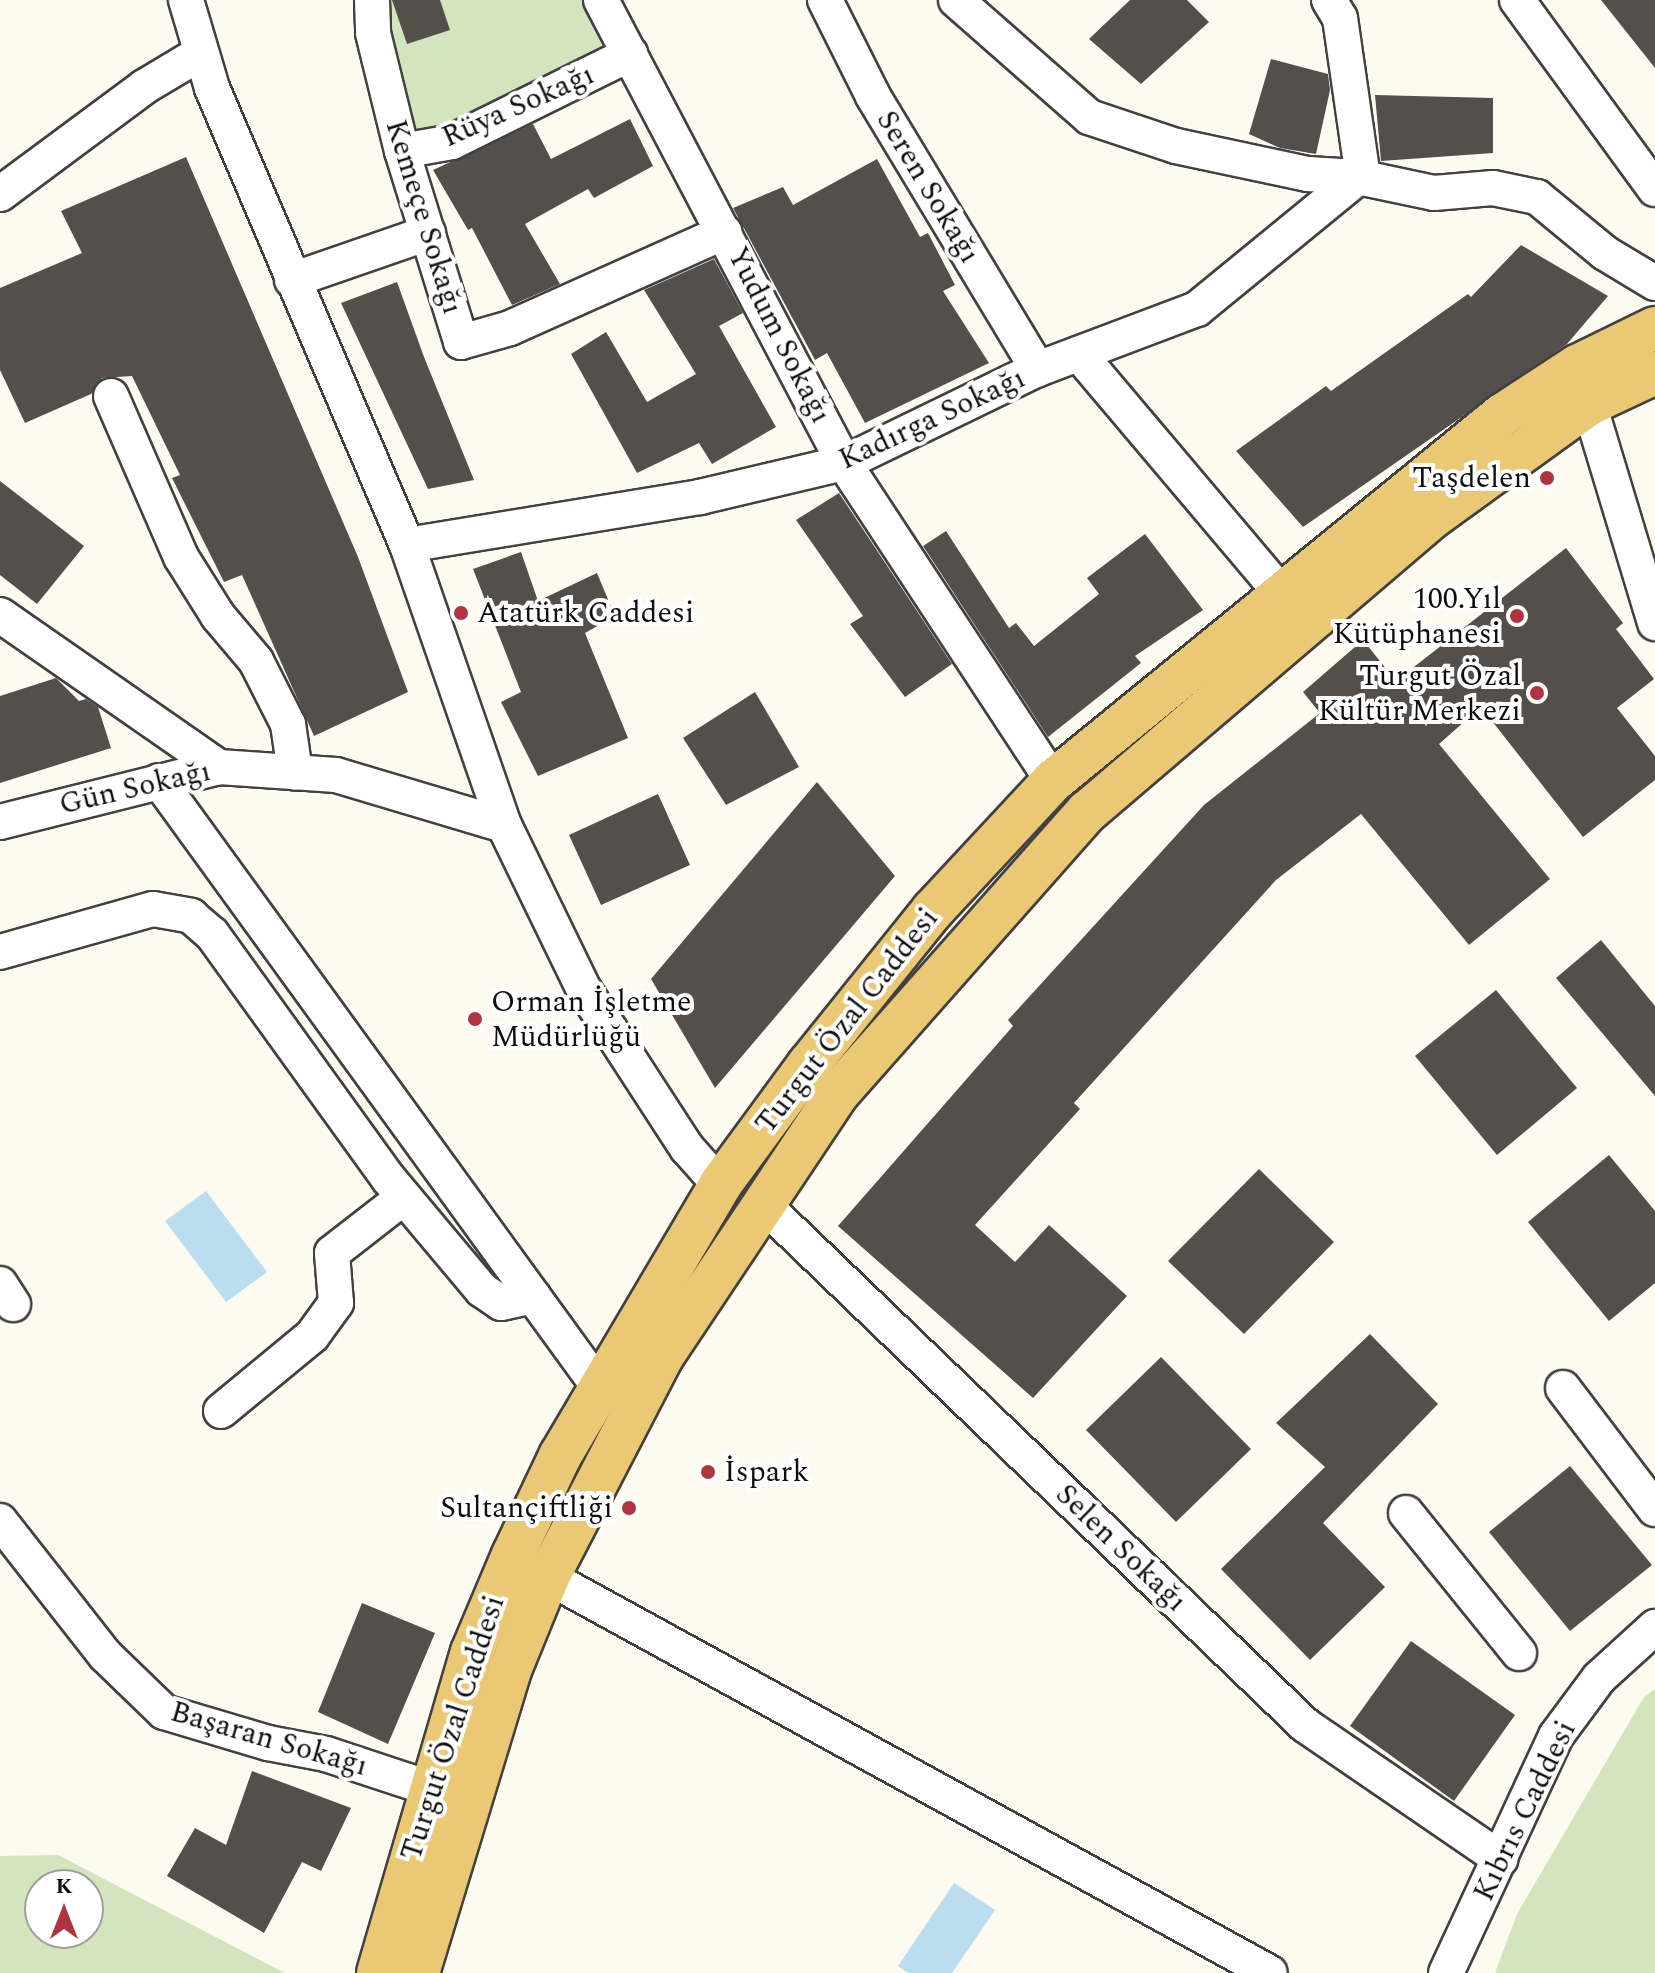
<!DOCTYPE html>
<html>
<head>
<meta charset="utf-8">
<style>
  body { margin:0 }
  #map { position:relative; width:1655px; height:1973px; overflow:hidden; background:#fdfaf0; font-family:Spectral,serif }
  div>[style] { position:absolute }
  .green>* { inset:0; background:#d4e5bd }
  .water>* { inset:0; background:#badef0 }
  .building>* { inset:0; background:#554f4b }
  .roads { filter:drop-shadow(2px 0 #414141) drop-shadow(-2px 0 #414141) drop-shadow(0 2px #414141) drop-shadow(0 -2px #414141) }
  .minor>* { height:34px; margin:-17px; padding:0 17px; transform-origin:17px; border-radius:17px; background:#fff }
  .major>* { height:42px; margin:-21px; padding:0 21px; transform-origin:21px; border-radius:21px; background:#ebc873 }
  .dots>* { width:22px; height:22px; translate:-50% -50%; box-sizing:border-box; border:4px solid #fff; border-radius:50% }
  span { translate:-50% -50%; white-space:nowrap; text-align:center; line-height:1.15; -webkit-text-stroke:8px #fff; paint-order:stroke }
  .street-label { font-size:30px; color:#0e0e0e }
  .poi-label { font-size:30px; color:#0e0e0e }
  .right { translate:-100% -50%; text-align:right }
  .left { translate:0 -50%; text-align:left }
  .north { position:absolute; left:24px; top:1869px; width:80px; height:80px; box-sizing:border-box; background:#fff; border:2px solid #9f9f9f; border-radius:50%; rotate:0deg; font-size:22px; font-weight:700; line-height:32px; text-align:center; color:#0e0e0e }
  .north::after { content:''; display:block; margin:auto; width:28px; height:36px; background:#b03440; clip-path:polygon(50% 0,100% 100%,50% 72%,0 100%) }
</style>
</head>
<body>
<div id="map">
  <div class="green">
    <div style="clip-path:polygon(386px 0,582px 0,608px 52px,461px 129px,410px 134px)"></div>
    <div style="clip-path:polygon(1655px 1689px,1655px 1973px,1495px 1973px,1517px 1914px,1644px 1697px)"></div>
    <div style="clip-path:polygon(evenodd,58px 1855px,285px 1973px,0 1973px,0 1856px,58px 1855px,40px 1885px,88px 1885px,88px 1933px,40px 1933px,40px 1885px)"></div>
  </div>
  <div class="water">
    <div style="clip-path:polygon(206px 1191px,267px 1272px,226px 1302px,165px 1221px)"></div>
    <div style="clip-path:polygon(954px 1883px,995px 1910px,952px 1973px,908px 1973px,898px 1966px)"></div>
  </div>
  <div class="building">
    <div style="clip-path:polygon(392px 0,440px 0,450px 30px,407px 44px)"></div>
    <div style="clip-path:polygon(1130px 0,1187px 0,1209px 22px,1141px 84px,1089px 39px)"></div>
    <div style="clip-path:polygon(1601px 0,1655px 0,1655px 68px)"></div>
    <div style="clip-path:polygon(1271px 59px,1328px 74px,1330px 90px,1316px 154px,1280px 148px,1249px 134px)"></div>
    <div style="clip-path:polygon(1375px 95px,1493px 98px,1493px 153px,1381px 161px)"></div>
    <div style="clip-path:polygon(630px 119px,653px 166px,594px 198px,588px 189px,525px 224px,560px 284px,512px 305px,472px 228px,468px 230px,433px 170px,533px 124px,551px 159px)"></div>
    <div style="clip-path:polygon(186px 157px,358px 557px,408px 692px,314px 736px,242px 575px,224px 582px,172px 478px,180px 475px,132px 376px,102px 378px,91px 394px,25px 423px,0 370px,0 288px,82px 253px,61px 211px)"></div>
    <div style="clip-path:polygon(877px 159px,920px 237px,928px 233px,955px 285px,943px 291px,989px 363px,865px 423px,827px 353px,815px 360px,733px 208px,783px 187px,793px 205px)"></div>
    <div style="clip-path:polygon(1521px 245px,1608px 296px,1567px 344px,1303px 527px,1236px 451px,1326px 386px,1331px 391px,1468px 294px,1471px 297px)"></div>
    <div style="clip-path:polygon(714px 259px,743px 313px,719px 326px,776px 427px,712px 464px,699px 443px,637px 473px,571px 354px,606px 332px,647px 402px,696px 374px,644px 290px)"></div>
    <div style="clip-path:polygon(397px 282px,424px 357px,474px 480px,428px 489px,341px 303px)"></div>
    <div style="clip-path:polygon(0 481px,84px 546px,37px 604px,0 575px)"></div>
    <div style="clip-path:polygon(839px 493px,952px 664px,905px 697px,850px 624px,863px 616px,796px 520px)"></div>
    <div style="clip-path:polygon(946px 531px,1009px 628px,1016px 623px,1034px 646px,1099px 594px,1087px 578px,1145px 534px,1203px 610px,1135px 656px,1141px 663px,1048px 737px,923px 546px)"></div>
    <div style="clip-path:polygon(1566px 548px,1623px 623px,1616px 629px,1654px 679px,1617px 708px,1655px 756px,1655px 780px,1583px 837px,1481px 707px,1439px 744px,1550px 879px,1469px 945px,1361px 814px,1276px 880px,1074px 1103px,1080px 1109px,975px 1225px,1015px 1262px,1049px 1225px,1127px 1296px,1033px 1398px,838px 1226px,1013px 1026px,1008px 1020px,1204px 805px,1320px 713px,1303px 692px,1363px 640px,1396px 681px)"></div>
    <div style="clip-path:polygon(521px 552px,538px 601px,597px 573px,615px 616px,585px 633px,628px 738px,538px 776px,501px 702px,521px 692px,473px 569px)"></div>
    <div style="clip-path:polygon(56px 678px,79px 701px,86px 699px,98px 707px,111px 748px,0 783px,0 696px)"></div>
    <div style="clip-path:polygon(755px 692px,799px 767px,726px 805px,683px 738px)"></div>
    <div style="clip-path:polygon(817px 782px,895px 876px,715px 1088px,651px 979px)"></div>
    <div style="clip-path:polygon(658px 794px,690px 865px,601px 905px,569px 835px)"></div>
    <div style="clip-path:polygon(1601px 940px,1655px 1006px,1655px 1096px,1556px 978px)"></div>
    <div style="clip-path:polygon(1496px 990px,1577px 1088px,1497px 1155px,1415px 1056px)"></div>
    <div style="clip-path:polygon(1609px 1155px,1655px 1211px,1655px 1283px,1609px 1321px,1528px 1222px)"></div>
    <div style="clip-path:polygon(1259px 1169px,1334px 1242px,1244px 1334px,1168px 1261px)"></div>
    <div style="clip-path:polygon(1370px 1334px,1438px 1404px,1323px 1523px,1385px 1587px,1310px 1660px,1221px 1569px,1325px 1467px,1276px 1423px)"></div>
    <div style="clip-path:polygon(1161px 1357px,1251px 1449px,1176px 1522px,1086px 1430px)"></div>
    <div style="clip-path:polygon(1570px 1466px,1652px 1565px,1570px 1631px,1489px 1532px)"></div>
    <div style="clip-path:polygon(362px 1603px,435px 1633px,388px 1744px,318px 1712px)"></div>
    <div style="clip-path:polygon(1411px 1641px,1515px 1715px,1454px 1801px,1350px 1726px)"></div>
    <div style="clip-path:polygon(252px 1771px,351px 1808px,321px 1871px,302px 1862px,264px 1933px,167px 1876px,195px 1828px,226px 1845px)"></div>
  </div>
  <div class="roads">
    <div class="minor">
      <div style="left:186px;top:0;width:92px;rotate:73.5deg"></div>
      <div style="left:212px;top:88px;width:497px;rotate:66.9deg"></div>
      <div style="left:407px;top:545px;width:296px;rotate:70.9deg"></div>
      <div style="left:504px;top:825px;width:181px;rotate:64.1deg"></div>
      <div style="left:583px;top:988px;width:191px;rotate:57deg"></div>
      <div style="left:687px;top:1148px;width:50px;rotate:48.3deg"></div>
      <div style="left:372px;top:0;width:33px;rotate:88deg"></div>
      <div style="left:373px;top:33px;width:122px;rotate:76.2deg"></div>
      <div style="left:402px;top:151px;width:200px;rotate:72.8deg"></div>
      <div style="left:461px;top:342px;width:51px;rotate:-15.9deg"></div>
      <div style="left:510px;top:328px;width:235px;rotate:-24.1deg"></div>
      <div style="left:601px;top:0;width:523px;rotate:62.31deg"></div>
      <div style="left:844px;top:463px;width:381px;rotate:56.7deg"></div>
      <div style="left:825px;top:0;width:107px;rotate:63.4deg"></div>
      <div style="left:873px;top:96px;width:319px;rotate:58.9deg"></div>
      <div style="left:956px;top:0;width:177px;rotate:41.3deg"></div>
      <div style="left:1089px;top:117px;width:92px;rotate:18.4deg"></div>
      <div style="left:1176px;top:146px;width:135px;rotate:12deg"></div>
      <div style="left:1308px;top:174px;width:50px;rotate:3.4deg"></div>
      <div style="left:1329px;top:0;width:21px;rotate:59deg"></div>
      <div style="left:1340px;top:18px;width:162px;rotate:81.8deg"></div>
      <div style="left:1363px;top:178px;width:73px;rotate:11.9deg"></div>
      <div style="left:1434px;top:193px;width:59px;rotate:-4.8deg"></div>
      <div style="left:1493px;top:188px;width:45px;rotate:11.6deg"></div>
      <div style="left:1537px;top:197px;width:88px;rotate:39.5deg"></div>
      <div style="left:1605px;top:253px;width:58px;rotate:31deg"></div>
      <div style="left:1517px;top:0;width:234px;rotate:53.9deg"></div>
      <div style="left:402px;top:151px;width:51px;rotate:-10.2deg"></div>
      <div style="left:452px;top:142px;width:199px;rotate:-26.3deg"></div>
      <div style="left:0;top:194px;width:179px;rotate:-36.6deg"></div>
      <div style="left:144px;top:87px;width:66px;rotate:-30.8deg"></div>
      <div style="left:292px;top:280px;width:144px;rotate:-19.1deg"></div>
      <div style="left:1079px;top:354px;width:312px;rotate:49.8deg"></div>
      <div style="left:111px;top:396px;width:176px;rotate:66.5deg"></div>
      <div style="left:181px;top:557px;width:70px;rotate:57.9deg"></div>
      <div style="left:218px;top:616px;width:59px;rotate:49.8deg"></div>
      <div style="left:256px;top:661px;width:71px;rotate:63.1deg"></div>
      <div style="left:288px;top:724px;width:49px;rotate:81.7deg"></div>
      <div style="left:1589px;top:404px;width:229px;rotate:73.2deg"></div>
      <div style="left:407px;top:545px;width:297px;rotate:-9.3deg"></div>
      <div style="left:700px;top:497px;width:148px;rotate:-13.3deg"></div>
      <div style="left:844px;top:463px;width:216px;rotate:-25.9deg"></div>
      <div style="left:1038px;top:369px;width:170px;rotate:-20.7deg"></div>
      <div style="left:1197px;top:309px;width:208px;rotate:-39.3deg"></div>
      <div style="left:0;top:615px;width:267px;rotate:34.8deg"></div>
      <div style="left:159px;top:781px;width:749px;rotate:54.02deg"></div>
      <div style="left:0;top:822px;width:226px;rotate:-14.1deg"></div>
      <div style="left:219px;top:767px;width:117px;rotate:3.9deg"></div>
      <div style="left:336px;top:775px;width:175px;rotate:16.6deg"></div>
      <div style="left:0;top:952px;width:159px;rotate:-15.7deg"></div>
      <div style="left:153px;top:909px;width:39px;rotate:10deg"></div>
      <div style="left:191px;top:916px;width:28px;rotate:41deg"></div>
      <div style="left:212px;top:934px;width:301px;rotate:54.2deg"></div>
      <div style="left:388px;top:1178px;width:146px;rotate:50deg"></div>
      <div style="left:482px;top:1290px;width:23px;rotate:34deg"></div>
      <div style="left:501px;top:1303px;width:33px;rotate:-12deg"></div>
      <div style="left:766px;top:1207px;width:748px;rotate:43.86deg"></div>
      <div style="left:1305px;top:1725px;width:237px;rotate:34.4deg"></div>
      <div style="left:0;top:1284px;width:24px;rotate:57deg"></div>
      <div style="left:1563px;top:1388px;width:152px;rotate:52.8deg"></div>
      <div style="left:221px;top:1411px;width:118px;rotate:-39.5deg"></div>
      <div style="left:312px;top:1336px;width:41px;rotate:-54deg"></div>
      <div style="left:336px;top:1303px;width:50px;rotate:-94.6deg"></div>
      <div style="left:332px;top:1253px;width:91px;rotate:-37.9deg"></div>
      <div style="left:1406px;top:1513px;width:180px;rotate:51.1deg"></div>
      <div style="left:0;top:1521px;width:170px;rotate:51.9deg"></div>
      <div style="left:105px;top:1655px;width:82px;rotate:44deg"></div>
      <div style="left:164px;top:1712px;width:109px;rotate:16.6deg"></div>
      <div style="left:268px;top:1743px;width:59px;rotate:10.7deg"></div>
      <div style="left:326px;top:1754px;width:108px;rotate:18.3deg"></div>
      <div style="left:548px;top:1577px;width:823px;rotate:28.74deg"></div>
      <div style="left:1446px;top:1973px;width:261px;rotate:-65.1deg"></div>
      <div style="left:1556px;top:1736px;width:72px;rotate:-53.4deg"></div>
      <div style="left:1599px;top:1678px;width:76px;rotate:-42.3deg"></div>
    </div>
    <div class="major">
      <div style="left:378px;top:1973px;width:334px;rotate:-73.7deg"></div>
      <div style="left:472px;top:1652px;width:105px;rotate:-67.1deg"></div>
      <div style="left:513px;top:1555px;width:110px;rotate:-64.6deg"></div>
      <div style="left:560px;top:1456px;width:315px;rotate:-59.4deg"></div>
      <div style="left:720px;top:1185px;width:150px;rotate:-53.7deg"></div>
      <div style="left:809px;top:1064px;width:198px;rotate:-51.2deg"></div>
      <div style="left:933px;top:910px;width:176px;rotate:-47.1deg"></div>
      <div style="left:1053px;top:781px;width:579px;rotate:-39.19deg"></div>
      <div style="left:1502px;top:415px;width:90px;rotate:-33.2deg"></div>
      <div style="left:1577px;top:366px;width:87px;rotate:-26deg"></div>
      <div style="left:418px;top:1973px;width:317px;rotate:-73.1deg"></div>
      <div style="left:510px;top:1670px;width:100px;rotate:-67.8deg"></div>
      <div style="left:548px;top:1577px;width:248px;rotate:-62.6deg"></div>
      <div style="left:662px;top:1357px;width:319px;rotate:-56.3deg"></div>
      <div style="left:839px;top:1092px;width:374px;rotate:-48.5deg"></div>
      <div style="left:1087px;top:812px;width:456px;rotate:-40.5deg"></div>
      <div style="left:1434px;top:516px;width:191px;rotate:-35.9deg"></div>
      <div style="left:1589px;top:404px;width:73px;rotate:-25.2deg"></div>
    </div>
  </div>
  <div class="dots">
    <div style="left:1547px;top:478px;background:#b03440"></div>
    <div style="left:461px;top:613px;background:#b03440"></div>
    <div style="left:1517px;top:616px;background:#b03440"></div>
    <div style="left:1537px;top:693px;background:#b03440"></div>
    <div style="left:475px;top:1019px;background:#b03440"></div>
    <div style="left:708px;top:1472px;background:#b03440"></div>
    <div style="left:629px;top:1508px;background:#b03440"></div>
  </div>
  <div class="street-label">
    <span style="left:518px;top:106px;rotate:-24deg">Rüya Sokağı</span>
    <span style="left:928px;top:187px;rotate:59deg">Seren Sokağı</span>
    <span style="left:424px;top:217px;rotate:73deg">Kemeçe Sokağı</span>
    <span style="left:779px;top:335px;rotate:63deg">Yudum Sokağı</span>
    <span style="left:932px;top:419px;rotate:-25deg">Kadırga Sokağı</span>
    <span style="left:135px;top:788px;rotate:-13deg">Gün Sokağı</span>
    <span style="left:847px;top:1021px;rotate:-52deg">Turgut Özal Caddesi</span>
    <span style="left:1121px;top:1548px;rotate:44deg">Selen Sokağı</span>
    <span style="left:453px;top:1728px;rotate:-72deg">Turgut Özal Caddesi</span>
    <span style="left:269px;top:1739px;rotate:16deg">Başaran Sokağı</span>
    <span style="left:1525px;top:1811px;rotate:-64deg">Kıbrıs Caddesi</span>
  </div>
  <div class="poi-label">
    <span class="right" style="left:1531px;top:478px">Taşdelen</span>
    <span class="right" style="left:1501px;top:616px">100.Yıl<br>Kütüphanesi</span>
    <span class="left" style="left:477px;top:613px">Atatürk Caddesi</span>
    <span class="right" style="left:1521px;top:693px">Turgut Özal<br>Kültür Merkezi</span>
    <span class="left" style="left:491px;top:1019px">Orman İşletme<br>Müdürlüğü</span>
    <span class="left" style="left:724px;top:1472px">İspark</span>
    <span class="right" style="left:613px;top:1508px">Sultançiftliği</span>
  </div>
  <div class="north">K</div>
</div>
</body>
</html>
